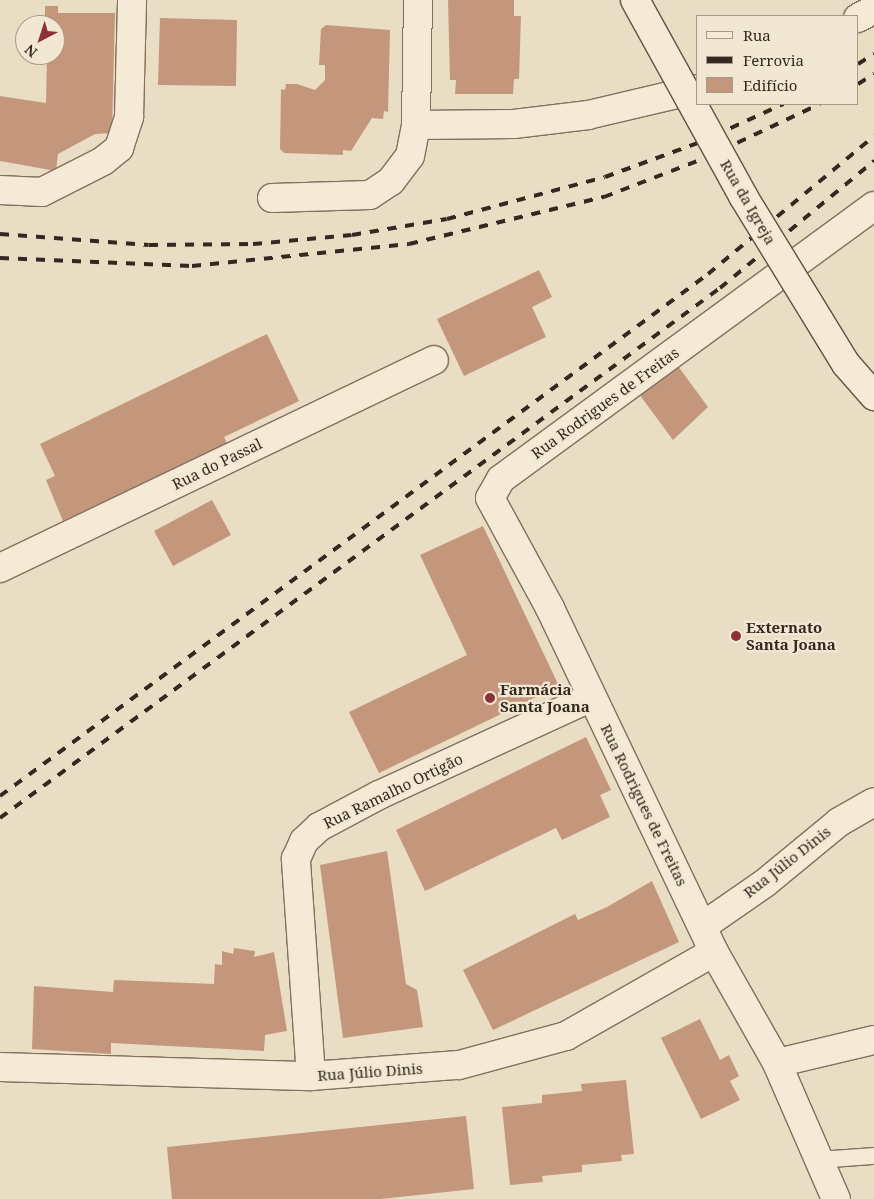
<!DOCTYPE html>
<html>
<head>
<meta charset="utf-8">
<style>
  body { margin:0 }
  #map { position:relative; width:874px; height:1199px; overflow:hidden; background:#e9ddc4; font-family:"Noto Serif",serif }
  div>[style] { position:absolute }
  .building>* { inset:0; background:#c4977d }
  .roads { filter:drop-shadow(1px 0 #826f5c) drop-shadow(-1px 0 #826f5c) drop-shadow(0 1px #826f5c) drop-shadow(0 -1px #826f5c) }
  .lane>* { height:16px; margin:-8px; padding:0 8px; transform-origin:8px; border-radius:8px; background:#f5ead6 }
  .street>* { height:28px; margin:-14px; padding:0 14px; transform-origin:14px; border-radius:14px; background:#f5ead6 }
  .rail>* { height:4px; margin-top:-2px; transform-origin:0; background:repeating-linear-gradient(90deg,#34281f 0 9px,transparent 0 18px) }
  .bridges { filter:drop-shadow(1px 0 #64503f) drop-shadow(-1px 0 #64503f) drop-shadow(0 1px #64503f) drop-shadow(0 -1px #64503f) }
  .secondary-bridge>* { height:28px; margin:-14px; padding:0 14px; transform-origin:14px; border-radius:14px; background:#f5ead6 }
  .dots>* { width:14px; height:14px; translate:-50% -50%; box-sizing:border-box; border:2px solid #f2e7d3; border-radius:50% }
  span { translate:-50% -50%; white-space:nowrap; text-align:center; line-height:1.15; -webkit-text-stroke:4.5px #f2e7d3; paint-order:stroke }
  .street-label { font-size:15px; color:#34281f }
  .poi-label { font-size:15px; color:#34281f; font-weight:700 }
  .left { translate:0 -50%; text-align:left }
  .legend { position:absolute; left:696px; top:15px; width:162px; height:90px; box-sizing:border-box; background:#f2e7d3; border:1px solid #a69b8b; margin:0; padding:6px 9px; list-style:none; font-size:15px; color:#34281f }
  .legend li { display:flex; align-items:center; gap:10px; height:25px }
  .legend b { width:25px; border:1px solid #a69b8b }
  .north { position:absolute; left:15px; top:15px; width:50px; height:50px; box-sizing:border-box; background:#f2e7d3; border:1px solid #a69b8b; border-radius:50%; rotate:220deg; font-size:14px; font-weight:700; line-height:20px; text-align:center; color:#34281f }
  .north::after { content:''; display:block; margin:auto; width:18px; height:22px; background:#8b3237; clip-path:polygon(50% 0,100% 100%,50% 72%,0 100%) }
</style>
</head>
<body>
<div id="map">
  <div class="building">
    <div style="clip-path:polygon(448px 0,514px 0,514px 16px,521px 16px,519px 79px,514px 79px,513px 94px,455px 94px,456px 80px,450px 80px)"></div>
    <div style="clip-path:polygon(45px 6px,58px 6px,58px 13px,115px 13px,112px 133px,95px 134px,58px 154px,56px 171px,0 161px,0 96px,46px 103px,47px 55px,55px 55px,55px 25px,45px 25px)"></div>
    <div style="clip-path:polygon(160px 18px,237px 20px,236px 86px,158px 85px)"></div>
    <div style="clip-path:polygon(326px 25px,390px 30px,388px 112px,384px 111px,383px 119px,372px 118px,351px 151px,343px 150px,343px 155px,284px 153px,280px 149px,281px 89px,285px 90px,286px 84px,297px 84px,315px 90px,325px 80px,325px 65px,319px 65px,321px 29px)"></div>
    <div style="clip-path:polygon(539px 270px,552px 297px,532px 307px,546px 337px,464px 376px,437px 319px)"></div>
    <div style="clip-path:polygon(267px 334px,299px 401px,224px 437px,227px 443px,63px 521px,46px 480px,55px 476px,40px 444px)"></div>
    <div style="clip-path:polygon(675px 362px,708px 407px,673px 440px,636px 390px)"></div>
    <div style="clip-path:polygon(212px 500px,231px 535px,173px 566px,154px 531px)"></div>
    <div style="clip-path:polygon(483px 526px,559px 686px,379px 773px,349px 712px,467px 655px,420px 555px)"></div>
    <div style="clip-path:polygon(586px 737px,611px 790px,600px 795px,610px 817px,562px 840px,556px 828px,425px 891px,396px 830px)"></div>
    <div style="clip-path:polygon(387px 851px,406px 984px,417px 990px,423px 1027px,343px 1038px,320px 865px)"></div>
    <div style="clip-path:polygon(652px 881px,679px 942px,493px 1030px,463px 970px,575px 914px,578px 920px,607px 907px)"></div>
    <div style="clip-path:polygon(234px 948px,255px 951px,254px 957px,274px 952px,287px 1031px,265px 1035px,264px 1051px,111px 1043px,111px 1054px,32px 1049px,34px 986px,113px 992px,114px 980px,214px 984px,215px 964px,222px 965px,222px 951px,233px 954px)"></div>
    <div style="clip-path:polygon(700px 1019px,720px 1060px,729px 1055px,739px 1076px,730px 1081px,740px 1100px,701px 1119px,661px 1038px)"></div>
    <div style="clip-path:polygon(626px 1080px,634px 1154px,621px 1155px,622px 1161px,582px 1165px,582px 1172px,542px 1176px,543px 1182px,510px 1185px,502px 1107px,542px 1103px,542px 1095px,582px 1091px,581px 1084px)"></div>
    <div style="clip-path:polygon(466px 1116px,474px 1189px,381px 1199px,172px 1199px,167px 1147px)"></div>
  </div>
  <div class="roads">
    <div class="lane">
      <div style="left:819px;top:1160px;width:55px;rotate:-4.2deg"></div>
    </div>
    <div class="street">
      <div style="left:858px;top:18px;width:18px;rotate:-29deg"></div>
      <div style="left:416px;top:125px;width:98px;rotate:-0.6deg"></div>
      <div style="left:514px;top:124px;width:75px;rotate:-6.9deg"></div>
      <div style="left:588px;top:115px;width:113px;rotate:-13.3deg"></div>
      <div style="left:0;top:190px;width:42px;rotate:2.7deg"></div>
      <div style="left:42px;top:192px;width:68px;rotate:-26.9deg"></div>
      <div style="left:103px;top:161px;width:21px;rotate:-39deg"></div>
      <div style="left:119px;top:148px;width:33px;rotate:-72deg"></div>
      <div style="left:129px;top:117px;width:117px;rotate:-88.5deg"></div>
      <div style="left:272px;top:198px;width:98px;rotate:-1.8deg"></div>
      <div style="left:370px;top:195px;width:25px;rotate:-34deg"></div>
      <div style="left:391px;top:181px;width:31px;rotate:-53deg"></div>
      <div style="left:410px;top:156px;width:32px;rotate:-79deg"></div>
      <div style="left:416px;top:125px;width:125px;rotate:-89.1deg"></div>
      <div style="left:0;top:568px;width:481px;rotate:-25.6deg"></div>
      <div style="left:703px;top:926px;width:75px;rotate:-34.7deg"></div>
      <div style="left:765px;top:883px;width:96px;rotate:-39.5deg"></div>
      <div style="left:839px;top:822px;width:40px;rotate:-29.7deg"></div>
      <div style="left:777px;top:1063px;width:100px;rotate:-13.3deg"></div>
      <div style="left:0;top:1067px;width:311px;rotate:1.7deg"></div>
      <div style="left:311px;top:1076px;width:148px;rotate:-4.3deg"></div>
      <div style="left:459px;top:1065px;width:111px;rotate:-15.2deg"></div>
      <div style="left:566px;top:1036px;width:170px;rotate:-29.6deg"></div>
      <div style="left:311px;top:1076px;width:218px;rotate:-94deg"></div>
      <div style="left:296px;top:859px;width:20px;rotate:-66deg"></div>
      <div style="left:304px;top:841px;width:21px;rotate:-43deg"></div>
      <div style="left:319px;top:827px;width:68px;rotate:-28.1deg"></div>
      <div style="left:379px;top:795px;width:234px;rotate:-24.7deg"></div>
      <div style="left:836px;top:1199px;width:148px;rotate:-113.5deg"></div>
      <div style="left:777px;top:1063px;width:128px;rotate:-119.6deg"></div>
      <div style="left:714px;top:952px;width:381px;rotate:-115.5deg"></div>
      <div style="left:550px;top:608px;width:125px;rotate:-118.6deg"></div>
      <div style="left:490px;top:498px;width:22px;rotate:-60deg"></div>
      <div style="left:501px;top:479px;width:462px;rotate:-36.2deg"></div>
    </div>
  </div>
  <div class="rail">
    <div style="left:858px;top:64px;width:19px;rotate:-32deg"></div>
    <div style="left:858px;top:84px;width:19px;rotate:-32deg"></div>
    <div style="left:0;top:234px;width:149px;rotate:4.2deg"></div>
    <div style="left:149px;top:245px;width:104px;rotate:-0.6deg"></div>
    <div style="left:253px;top:244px;width:99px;rotate:-5.2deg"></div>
    <div style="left:352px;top:235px;width:96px;rotate:-9.6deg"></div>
    <div style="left:447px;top:219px;width:163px;rotate:-14.9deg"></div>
    <div style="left:605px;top:177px;width:99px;rotate:-20.1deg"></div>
    <div style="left:698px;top:143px;width:94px;rotate:-24.6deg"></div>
    <div style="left:0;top:258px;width:192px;rotate:2.4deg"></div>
    <div style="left:192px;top:266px;width:218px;rotate:-5.8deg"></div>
    <div style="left:409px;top:244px;width:201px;rotate:-13.6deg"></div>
    <div style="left:604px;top:197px;width:108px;rotate:-21.1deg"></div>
    <div style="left:705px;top:158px;width:127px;rotate:-25.2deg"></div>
    <div style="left:0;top:796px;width:880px;rotate:-36.4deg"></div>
    <div style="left:708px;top:274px;width:216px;rotate:-39.7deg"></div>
    <div style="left:0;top:818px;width:894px;rotate:-36.36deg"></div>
    <div style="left:720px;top:288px;width:200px;rotate:-39.5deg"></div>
  </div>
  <div class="bridges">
    <div class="secondary-bridge">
      <div style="left:635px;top:0;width:224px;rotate:61.1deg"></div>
      <div style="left:743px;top:196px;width:197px;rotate:58.5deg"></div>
      <div style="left:846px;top:364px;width:43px;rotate:48.8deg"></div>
    </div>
  </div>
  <div class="dots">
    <div style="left:736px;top:636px;background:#8b3237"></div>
    <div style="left:490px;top:698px;background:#8b3237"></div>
  </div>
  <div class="street-label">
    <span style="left:748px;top:202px;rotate:60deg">Rua da Igreja</span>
    <span style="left:605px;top:403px;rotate:-36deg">Rua Rodrigues de Freitas</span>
    <span style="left:217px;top:464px;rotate:-26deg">Rua do Passal</span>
    <span style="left:393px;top:791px;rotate:-26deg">Rua Ramalho Ortigão</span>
    <span style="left:644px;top:805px;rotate:64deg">Rua Rodrigues de Freitas</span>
    <span style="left:787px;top:862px;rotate:-38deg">Rua Júlio Dinis</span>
    <span style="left:370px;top:1072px;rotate:-4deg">Rua Júlio Dinis</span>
  </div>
  <div class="poi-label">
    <span class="left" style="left:746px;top:636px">Externato<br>Santa Joana</span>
    <span class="left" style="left:500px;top:698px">Farmácia<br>Santa Joana</span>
  </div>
  <ul class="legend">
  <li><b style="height:6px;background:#f5ead6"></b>Rua</li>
  <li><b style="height:6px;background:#34281f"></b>Ferrovia</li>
  <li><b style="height:14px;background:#c4977d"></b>Edifício</li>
  </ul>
  <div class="north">N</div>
</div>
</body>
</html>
